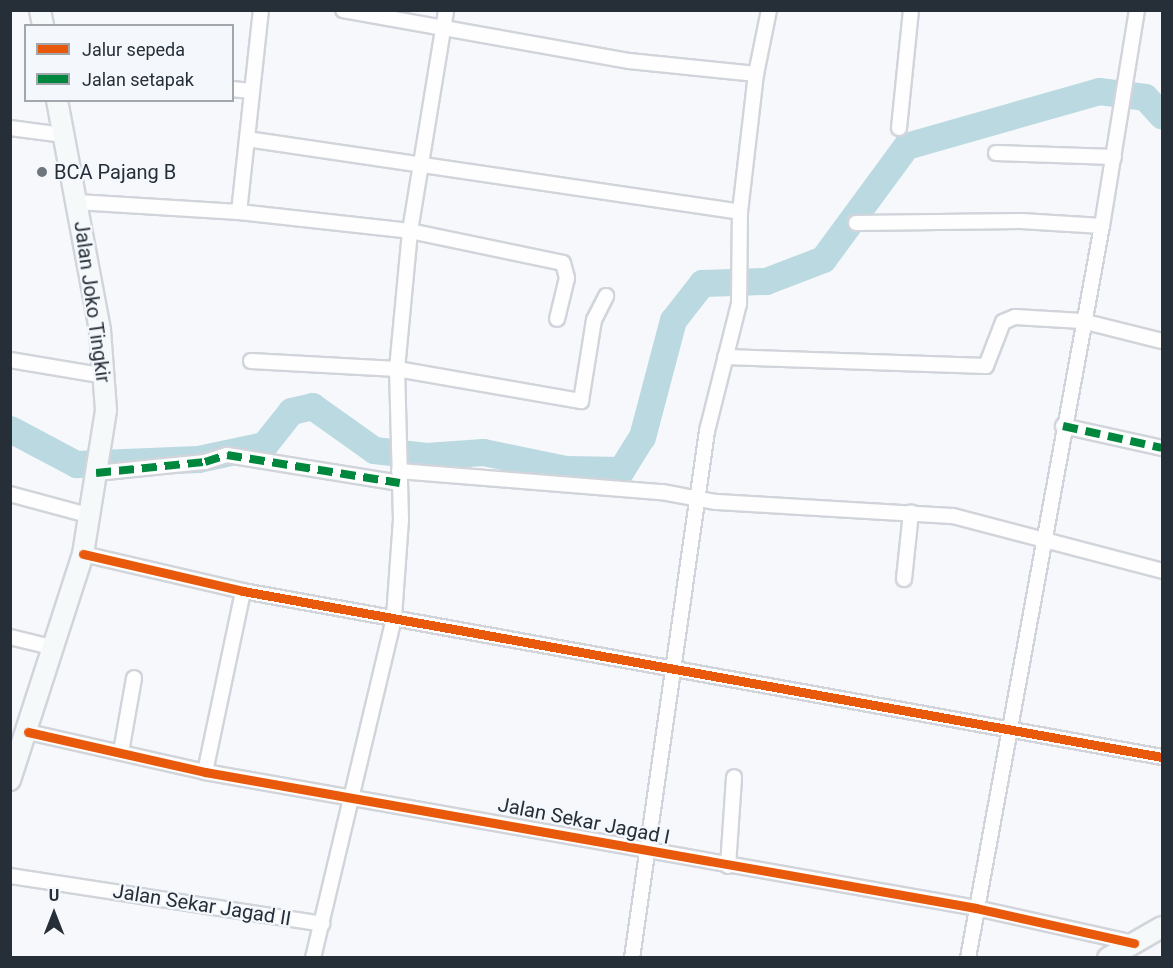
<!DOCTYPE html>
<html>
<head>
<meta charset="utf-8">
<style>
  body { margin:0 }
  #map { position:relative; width:1173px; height:968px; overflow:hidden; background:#f6f8fb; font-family:Roboto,sans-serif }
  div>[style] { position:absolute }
  .river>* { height:27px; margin:-13.5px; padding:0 13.5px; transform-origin:13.5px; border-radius:13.5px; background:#bad9e0 }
  .roads { filter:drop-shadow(2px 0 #d1d5db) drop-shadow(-2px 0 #d1d5db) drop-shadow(0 2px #d1d5db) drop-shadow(0 -2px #d1d5db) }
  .minor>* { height:14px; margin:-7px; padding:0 7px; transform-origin:7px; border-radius:7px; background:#fefefe }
  .secondary>* { height:20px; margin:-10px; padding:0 10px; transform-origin:10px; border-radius:10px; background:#f6f9fa }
  .quiet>* { height:8px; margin-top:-4px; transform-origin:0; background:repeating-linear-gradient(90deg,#00873e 0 15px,transparent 0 23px) }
  .cycleway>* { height:9px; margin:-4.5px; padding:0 4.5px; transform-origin:4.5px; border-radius:4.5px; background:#e8590c }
  .dots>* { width:16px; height:16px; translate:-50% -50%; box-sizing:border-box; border:3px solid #f4f8fd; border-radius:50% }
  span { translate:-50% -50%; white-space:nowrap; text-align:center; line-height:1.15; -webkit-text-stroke:4.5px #f4f8fd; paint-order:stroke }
  .poi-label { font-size:20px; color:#262e37 }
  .left { translate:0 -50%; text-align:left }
  .street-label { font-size:20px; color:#262e37 }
  .frame { position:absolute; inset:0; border:12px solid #262e37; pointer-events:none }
  .legend { position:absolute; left:24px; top:24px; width:210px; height:78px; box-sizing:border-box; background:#f4f8fd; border:2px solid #a2a7ae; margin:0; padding:8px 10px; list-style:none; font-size:18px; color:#262e37 }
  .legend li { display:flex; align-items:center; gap:12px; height:30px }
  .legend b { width:30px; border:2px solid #a2a7ae }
  .north { position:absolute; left:24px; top:884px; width:60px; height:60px; -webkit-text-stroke:4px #f4f8fd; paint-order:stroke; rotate:0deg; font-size:16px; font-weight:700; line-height:24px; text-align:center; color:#262e37 }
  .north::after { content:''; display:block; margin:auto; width:21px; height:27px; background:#262e37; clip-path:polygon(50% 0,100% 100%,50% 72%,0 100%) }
</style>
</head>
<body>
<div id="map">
  <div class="river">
    <div style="left:10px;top:429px;width:75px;rotate:27.9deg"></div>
    <div style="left:76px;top:464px;width:122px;rotate:-2.3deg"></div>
    <div style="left:198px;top:459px;width:67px;rotate:-12deg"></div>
    <div style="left:264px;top:445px;width:43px;rotate:-51.5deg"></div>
    <div style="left:291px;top:411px;width:22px;rotate:-13deg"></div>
    <div style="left:312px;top:406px;width:76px;rotate:35.4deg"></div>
    <div style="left:374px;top:450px;width:52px;rotate:6.6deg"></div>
    <div style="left:426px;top:456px;width:57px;rotate:-4deg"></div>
    <div style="left:483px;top:452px;width:84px;rotate:11.7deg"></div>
    <div style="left:565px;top:469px;width:56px;rotate:1deg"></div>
    <div style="left:621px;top:470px;width:39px;rotate:-58deg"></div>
    <div style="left:642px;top:437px;width:121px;rotate:-75.2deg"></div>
    <div style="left:673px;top:320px;width:47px;rotate:-51.9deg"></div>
    <div style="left:702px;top:283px;width:64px;rotate:-1.8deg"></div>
    <div style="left:766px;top:281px;width:61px;rotate:-21.1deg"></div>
    <div style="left:823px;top:259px;width:140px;rotate:-53.7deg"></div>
    <div style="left:906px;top:146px;width:201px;rotate:-15.9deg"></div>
    <div style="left:1099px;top:91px;width:46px;rotate:7.4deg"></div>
    <div style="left:1145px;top:97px;width:25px;rotate:48deg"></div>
  </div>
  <div class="roads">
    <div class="minor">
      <div style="left:343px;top:10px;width:291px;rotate:10.1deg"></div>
      <div style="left:629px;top:61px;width:128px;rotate:5.8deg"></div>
      <div style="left:232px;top:89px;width:19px;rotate:6deg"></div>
      <div style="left:10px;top:128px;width:53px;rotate:7.5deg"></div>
      <div style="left:899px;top:128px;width:119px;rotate:-84.2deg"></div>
      <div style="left:247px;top:139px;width:498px;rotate:8.4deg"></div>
      <div style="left:996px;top:153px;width:118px;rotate:1.9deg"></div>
      <div style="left:77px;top:202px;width:162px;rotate:3.5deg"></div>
      <div style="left:239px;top:212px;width:172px;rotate:6.3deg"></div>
      <div style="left:410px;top:231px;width:156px;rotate:11.8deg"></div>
      <div style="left:563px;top:263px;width:16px;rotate:75deg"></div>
      <div style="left:567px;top:278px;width:42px;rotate:103.7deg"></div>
      <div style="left:239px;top:212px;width:203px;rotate:-83.8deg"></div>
      <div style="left:856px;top:223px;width:165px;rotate:-0.7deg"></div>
      <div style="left:1021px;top:221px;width:81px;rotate:3.5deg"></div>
      <div style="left:725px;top:357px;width:261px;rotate:2deg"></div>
      <div style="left:986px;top:366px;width:47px;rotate:-68.9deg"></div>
      <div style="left:1003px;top:322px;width:13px;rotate:-23deg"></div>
      <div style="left:1015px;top:317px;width:67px;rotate:3.4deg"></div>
      <div style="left:1082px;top:321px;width:82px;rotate:14deg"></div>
      <div style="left:10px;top:360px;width:97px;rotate:9.5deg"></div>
      <div style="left:251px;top:361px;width:146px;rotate:3.1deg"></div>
      <div style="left:397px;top:369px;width:187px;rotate:9.9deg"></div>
      <div style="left:581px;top:401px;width:82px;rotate:-80.9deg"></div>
      <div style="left:594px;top:320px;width:27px;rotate:-63deg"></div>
      <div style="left:1063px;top:426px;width:101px;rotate:12.5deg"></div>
      <div style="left:399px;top:471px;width:264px;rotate:4.6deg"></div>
      <div style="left:662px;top:492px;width:55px;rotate:10.5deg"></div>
      <div style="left:716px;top:502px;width:237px;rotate:3.4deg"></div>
      <div style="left:953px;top:516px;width:216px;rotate:14.7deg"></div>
      <div style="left:96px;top:473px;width:110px;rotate:-5.8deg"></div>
      <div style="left:205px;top:462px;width:23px;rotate:-18deg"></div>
      <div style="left:227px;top:455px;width:175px;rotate:9.2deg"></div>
      <div style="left:10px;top:494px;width:84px;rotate:15.2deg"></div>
      <div style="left:83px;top:554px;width:164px;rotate:13deg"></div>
      <div style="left:243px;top:591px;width:934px;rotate:10.24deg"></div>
      <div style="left:904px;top:579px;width:67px;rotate:-84deg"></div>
      <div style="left:10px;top:637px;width:46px;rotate:13.7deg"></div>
      <div style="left:28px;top:732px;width:181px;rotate:12.7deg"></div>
      <div style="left:205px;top:772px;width:783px;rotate:10deg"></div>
      <div style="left:976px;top:908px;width:162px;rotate:12.5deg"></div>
      <div style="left:121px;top:752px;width:75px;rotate:-80deg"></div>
      <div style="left:205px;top:772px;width:185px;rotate:-78.1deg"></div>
      <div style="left:728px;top:866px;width:89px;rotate:-86.1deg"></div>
      <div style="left:10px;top:876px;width:316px;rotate:8.7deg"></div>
      <div style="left:313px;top:958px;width:350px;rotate:-76.6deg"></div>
      <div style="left:394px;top:617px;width:97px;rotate:-85.9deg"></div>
      <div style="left:401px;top:520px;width:151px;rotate:-91.5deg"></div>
      <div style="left:397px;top:369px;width:139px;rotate:-84.6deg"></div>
      <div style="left:410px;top:231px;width:224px;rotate:-80.7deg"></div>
      <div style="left:632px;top:958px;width:532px;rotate:-81.9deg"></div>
      <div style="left:707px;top:431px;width:131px;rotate:-75.9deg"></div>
      <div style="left:739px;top:304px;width:92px;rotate:-89.4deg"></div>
      <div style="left:740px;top:212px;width:139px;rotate:-83.4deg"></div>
      <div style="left:756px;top:74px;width:65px;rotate:-78.5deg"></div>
      <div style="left:968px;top:958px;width:744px;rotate:-79.63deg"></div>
      <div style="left:1102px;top:226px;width:219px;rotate:-80.8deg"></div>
    </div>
    <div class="secondary">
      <div style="left:40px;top:10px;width:16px;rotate:79deg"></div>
      <div style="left:10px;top:780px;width:237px;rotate:-72.1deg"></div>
      <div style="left:83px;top:554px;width:146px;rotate:-80.9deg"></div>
      <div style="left:106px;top:410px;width:80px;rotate:-94.3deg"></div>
      <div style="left:100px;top:330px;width:234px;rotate:-100.6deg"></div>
      <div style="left:1108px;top:958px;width:62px;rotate:-29.9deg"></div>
    </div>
  </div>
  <div class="quiet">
    <div style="left:1063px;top:426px;width:101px;rotate:12.5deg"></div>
    <div style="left:96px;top:473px;width:110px;rotate:-5.8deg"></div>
    <div style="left:205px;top:462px;width:23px;rotate:-18deg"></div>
    <div style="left:227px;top:455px;width:175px;rotate:9.2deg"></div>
  </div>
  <div class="cycleway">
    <div style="left:83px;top:554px;width:164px;rotate:13deg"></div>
    <div style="left:243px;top:591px;width:934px;rotate:10.24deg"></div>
    <div style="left:28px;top:732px;width:181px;rotate:12.7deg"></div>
    <div style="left:205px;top:772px;width:783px;rotate:10deg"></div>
    <div style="left:976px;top:908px;width:162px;rotate:12.5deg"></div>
  </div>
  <div class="dots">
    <div style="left:42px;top:172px;background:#6f757c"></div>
  </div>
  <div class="poi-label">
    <span class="left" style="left:54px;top:172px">BCA Pajang B</span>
  </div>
  <div class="street-label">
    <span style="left:92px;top:302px;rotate:82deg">Jalan Joko Tingkir</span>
    <span style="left:584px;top:821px;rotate:11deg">Jalan Sekar Jagad I</span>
    <span style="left:202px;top:905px;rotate:9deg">Jalan Sekar Jagad II</span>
  </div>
  <div class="frame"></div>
  <ul class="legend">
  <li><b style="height:8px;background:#e8590c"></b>Jalur sepeda</li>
  <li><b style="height:8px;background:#00873e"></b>Jalan setapak</li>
  </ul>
  <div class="north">U</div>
</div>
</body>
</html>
